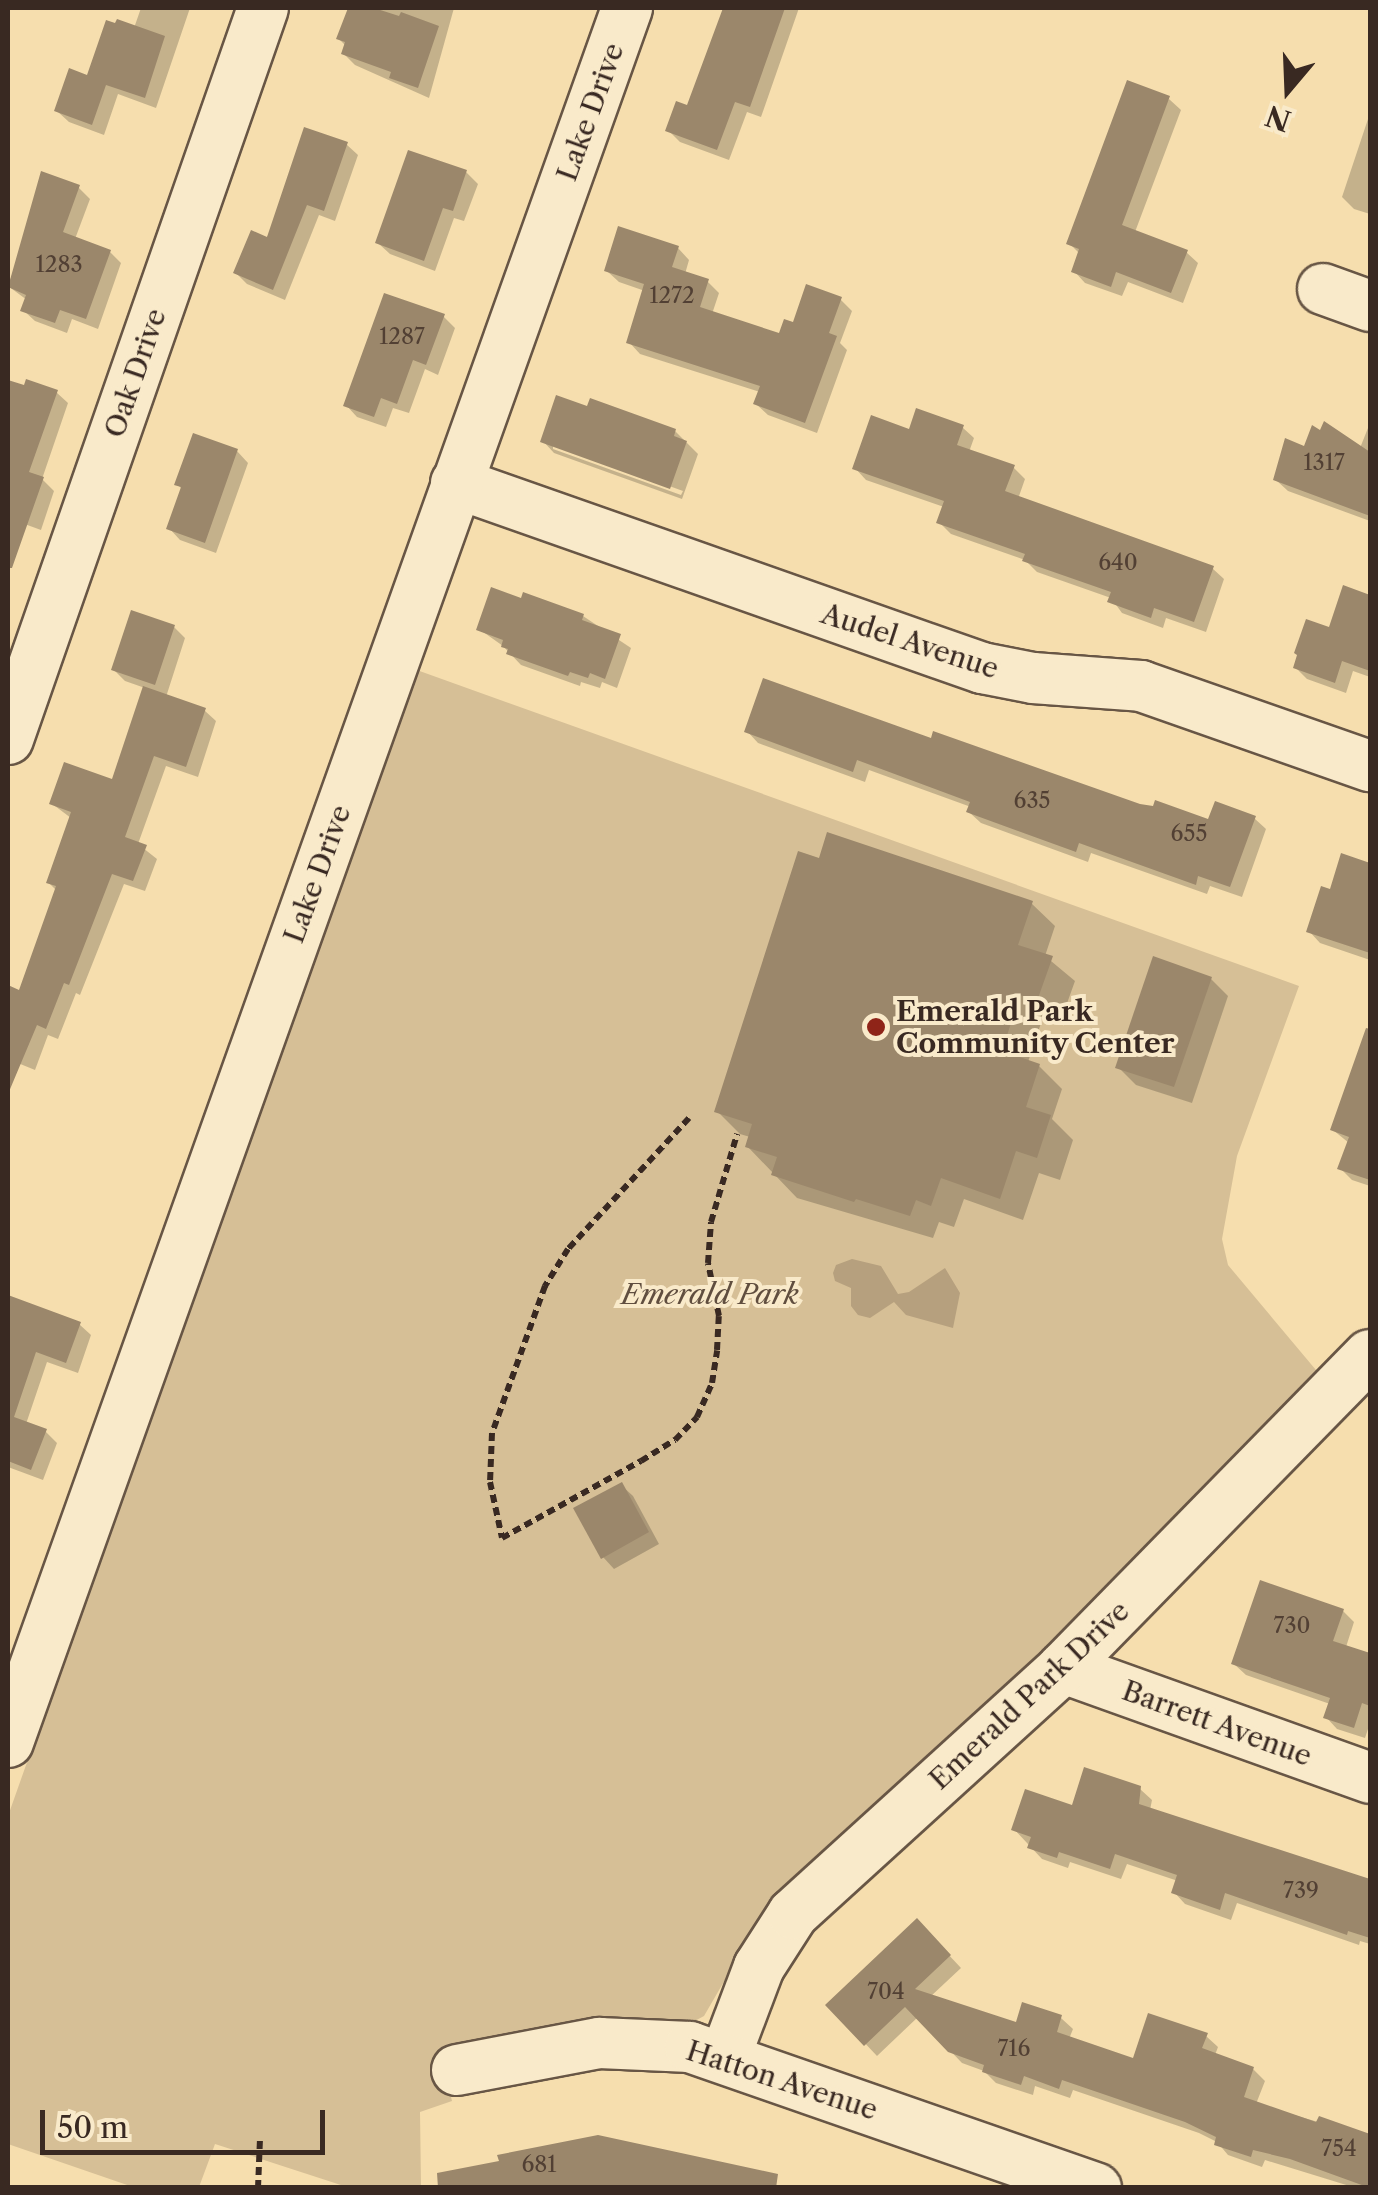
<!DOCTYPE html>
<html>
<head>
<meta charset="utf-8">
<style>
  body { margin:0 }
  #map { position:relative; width:1378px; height:2195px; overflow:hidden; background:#f6deae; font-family:"Libre Caslon Text",serif }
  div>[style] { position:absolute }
  .green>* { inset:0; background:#d6bf96 }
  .water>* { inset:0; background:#b6a07e }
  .shadow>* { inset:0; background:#0003 }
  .building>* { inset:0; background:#9b876b }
  .path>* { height:6px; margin-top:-3px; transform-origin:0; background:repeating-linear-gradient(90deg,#392922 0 8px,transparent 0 13px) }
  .roads { filter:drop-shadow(2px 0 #685645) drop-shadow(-2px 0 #685645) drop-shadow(0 2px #685645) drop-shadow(0 -2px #685645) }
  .minor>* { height:50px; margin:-25px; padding:0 25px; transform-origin:25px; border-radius:25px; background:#f9eaca }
  .dots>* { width:28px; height:28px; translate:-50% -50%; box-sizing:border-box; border:5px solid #f9eaca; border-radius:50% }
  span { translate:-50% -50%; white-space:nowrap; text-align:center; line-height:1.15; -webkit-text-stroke:8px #f9eaca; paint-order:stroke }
  .number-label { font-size:22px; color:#524034 }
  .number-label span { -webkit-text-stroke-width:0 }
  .street-label { font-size:28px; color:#392922 }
  .poi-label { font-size:28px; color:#392922; font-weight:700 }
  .left { translate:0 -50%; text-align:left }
  .park-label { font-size:28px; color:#604e3f; font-style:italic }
  .frame { position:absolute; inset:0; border:10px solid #392922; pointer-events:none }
  .north { position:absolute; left:1238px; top:40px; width:100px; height:100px; -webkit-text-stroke:8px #f9eaca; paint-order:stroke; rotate:199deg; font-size:28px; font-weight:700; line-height:40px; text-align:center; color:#392922 }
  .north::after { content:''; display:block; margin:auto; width:35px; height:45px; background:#392922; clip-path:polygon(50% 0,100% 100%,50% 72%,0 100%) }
  .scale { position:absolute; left:40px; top:2110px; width:285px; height:45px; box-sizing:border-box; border:5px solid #392922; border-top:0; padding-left:12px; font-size:30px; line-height:35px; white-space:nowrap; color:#392922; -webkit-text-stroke:8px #f9eaca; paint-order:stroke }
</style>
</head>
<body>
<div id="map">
  <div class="green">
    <div style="clip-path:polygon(414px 669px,1299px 986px,1237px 1156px,1222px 1239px,1228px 1265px,1321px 1376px,1017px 1677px,762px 1916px,704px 2016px,691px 2023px,440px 2054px,452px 2101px,420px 2112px,421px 2187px,347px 2187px,215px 2144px,199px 2187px,133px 2187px,8px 2144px,8px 1816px)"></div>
  </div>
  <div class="water">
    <div style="clip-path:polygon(852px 1259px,881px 1266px,898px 1294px,909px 1292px,945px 1268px,960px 1293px,953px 1328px,906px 1315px,894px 1302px,870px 1318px,858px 1315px,851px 1306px,851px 1288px,835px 1281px,833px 1273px,836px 1265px)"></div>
  </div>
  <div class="shadow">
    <div style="clip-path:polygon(141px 8px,190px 8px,156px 108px,118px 94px,104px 135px,69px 122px,57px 111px,134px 28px)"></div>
    <div style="clip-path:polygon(350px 8px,379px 12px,381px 8px,454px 8px,429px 98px,355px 65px,344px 54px,346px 46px,339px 39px)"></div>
    <div style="clip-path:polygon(742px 8px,799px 8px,761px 117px,747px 112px,729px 160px,680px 142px,668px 130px,688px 108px,730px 42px)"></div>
    <div style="clip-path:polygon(1169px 99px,1181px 110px,1135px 232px,1186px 252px,1198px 263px,1183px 303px,1128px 282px,1122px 296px,1085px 283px,1074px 271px,1080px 254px,1069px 243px)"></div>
    <div style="clip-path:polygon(1368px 119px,1370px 120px,1370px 214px,1354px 209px,1342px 197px)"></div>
    <div style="clip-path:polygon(346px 144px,358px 155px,335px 221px,319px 215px,285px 300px,247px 284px,236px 273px)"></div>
    <div style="clip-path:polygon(466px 172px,478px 184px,464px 221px,454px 218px,435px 271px,390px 254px,378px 243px)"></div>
    <div style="clip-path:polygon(78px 187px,90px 199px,75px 239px,110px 252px,121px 263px,98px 329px,72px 319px,67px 333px,35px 321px,23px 310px,27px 300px,8px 286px,35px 211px)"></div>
    <div style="clip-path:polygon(678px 248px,689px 260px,685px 274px,707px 281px,719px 293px,712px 314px,781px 336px,840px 299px,852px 311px,840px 343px,847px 350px,817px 433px,768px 415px,756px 404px,760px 392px,640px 354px,629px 342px,645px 291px,619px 282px,607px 271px)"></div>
    <div style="clip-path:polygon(443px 316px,455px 328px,438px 375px,425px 369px,409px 413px,393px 408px,386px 427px,357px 417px,346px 405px)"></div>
    <div style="clip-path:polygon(8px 383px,56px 392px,68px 403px,42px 479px,54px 491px,41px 530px,8px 518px)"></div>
    <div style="clip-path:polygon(1370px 423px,1370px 521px,1288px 491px,1276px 480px,1322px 433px,1360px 448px)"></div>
    <div style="clip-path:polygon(962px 427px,974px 438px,969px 452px,1013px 467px,1025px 479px,1018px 499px,1212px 568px,1224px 579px,1206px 632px,1166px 618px,1163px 628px,1122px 613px,1111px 598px,1037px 572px,1025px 560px,951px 534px,939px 522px,944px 507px,866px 480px,855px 468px,911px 432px)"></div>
    <div style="clip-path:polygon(evenodd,675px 431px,698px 454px,682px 499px,554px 453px,543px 441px,675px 431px,553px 444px,683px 491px,681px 495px,553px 449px,553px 444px)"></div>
    <div style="clip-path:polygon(237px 451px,248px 463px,216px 553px,180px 540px,169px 528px,183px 490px,177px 484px)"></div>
    <div style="clip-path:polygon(1345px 589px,1370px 597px,1370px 677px,1353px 671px,1346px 693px,1307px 679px,1296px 668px,1331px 630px)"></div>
    <div style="clip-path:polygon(583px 616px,631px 648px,617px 688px,602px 682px,600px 688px,581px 682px,580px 686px,521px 665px,503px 646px,479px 629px)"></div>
    <div style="clip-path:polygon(174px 627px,185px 638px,166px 697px,204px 710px,216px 721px,198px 777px,166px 766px,138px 844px,157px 859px,145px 891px,124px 884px,80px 995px,76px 993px,58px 1039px,48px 1035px,35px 1070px,8px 1059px,8px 988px,21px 993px,57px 891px,48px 882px,71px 818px,51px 803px,114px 782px,145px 688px,125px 681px,114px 670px)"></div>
    <div style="clip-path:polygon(747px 731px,932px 742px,1139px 806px,1210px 822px,1254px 818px,1266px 829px,1242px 897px,1210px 886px,1207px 894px,1091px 853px,1088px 862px,981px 823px,969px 812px,971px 807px,869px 770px,865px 782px,758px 743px)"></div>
    <div style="clip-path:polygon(1343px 856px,1370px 866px,1370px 960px,1320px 943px,1309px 931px,1331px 892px)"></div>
    <div style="clip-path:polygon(821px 861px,1031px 903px,1055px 926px,1045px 956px,1075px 981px,1060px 1023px,1043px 1017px,1028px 1062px,1039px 1066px,1062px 1089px,1052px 1119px,1073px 1140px,1060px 1180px,1039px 1173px,1023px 1220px,964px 1199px,954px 1227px,939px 1222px,933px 1238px,797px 1198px,747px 1146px,750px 1137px,740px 1134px,717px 1111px)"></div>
    <div style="clip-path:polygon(1211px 979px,1228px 996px,1192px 1103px,1136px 1085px,1118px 1067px)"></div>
    <div style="clip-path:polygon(1364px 1041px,1370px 1044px,1370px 1186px,1352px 1180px,1340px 1168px,1349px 1143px,1333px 1130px)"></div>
    <div style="clip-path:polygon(8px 1298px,79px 1324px,91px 1335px,78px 1373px,47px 1362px,26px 1424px,45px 1431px,57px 1443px,43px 1480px,8px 1467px)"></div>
    <div style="clip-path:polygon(621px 1485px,633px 1496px,659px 1544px,614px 1569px,603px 1557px)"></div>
    <div style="clip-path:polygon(1343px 1611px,1354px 1622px,1346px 1647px,1370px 1656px,1370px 1723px,1365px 1738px,1337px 1729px,1326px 1717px,1330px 1704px,1246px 1675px,1234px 1664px)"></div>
    <div style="clip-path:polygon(1140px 1789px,1152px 1800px,1150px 1810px,1370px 1888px,1370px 1944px,1360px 1941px,1359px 1945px,1237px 1903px,1231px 1920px,1185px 1904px,1174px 1892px,1178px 1881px,1127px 1864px,1121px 1879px,1070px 1862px,1068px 1868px,1042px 1859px,1014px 1829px)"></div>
    <div style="clip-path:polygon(917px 1921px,961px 1968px,930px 1997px,1018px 2025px,1061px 2018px,1073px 2029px,1069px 2039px,1134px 2062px,1206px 2036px,1218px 2047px,1215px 2055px,1253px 2069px,1265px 2081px,1256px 2104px,1370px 2137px,1370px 2188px,1356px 2188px,1265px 2160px,1262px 2167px,1228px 2155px,1217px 2142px,1199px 2133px,1073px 2090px,1070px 2098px,1035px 2086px,1033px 2095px,996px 2083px,984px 2071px,962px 2063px,918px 2017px,877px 2056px,829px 2005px)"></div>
  </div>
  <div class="building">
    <div style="clip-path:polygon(348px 8px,374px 8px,399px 16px,401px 12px,439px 26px,418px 88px,389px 78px,391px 72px,341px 54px,345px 42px,336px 39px)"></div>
    <div style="clip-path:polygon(723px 8px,785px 8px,750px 107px,735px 102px,717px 150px,665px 131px,676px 101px,687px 105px)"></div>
    <div style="clip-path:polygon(117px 19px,165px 36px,145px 98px,106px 85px,92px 125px,54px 111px,69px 68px,87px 75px,106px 20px,115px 23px)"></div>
    <div style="clip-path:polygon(1127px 80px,1170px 96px,1122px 225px,1188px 250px,1171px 293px,1116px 272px,1111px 287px,1071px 272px,1079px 249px,1066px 244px)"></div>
    <div style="clip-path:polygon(304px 127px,348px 142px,324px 211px,307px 205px,273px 290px,233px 273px,251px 230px,267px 237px)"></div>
    <div style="clip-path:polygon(408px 150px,467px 170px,453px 211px,443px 208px,424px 261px,375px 243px)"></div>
    <div style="clip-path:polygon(41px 171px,80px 185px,63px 232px,111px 250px,86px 319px,60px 310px,55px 323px,20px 311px,26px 295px,8px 287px)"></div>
    <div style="clip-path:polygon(618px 226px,679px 246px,672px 267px,709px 279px,700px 307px,779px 333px,784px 319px,793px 322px,806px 284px,842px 297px,829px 333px,837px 336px,805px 423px,753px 404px,760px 386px,626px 343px,644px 284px,604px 271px)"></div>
    <div style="clip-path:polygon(384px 293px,445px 314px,426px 365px,413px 360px,397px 404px,381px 398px,374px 417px,343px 406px)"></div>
    <div style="clip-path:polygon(26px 379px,58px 390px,29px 472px,44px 477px,12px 568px,8px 568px,8px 380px,24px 385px)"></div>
    <div style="clip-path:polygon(556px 395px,587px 406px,590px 398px,676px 429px,674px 436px,687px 441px,670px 489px,540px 442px)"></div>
    <div style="clip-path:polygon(916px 408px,964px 425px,957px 445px,1015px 465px,1005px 491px,1214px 566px,1194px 622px,1154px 608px,1151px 618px,1107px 602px,1111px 592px,1022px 561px,1025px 554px,936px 523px,944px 501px,852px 469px,871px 415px,909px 429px)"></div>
    <div style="clip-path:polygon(1324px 421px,1370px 452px,1370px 516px,1273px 480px,1285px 438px,1304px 446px,1312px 425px,1320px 430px)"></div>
    <div style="clip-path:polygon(193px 433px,238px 449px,205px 543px,166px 529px,181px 487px,174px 485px)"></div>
    <div style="clip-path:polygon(1343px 585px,1370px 595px,1370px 671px,1342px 661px,1335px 683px,1293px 668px,1297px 655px,1294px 653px,1306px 619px,1329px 627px)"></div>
    <div style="clip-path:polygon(491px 587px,521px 598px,523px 592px,584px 614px,582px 620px,621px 634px,605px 679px,590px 673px,588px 678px,570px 672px,568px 676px,506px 654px,508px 649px,501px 647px,503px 640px,476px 630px)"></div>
    <div style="clip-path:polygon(131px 610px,175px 625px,155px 685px,111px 670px)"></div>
    <div style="clip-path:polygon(763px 678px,931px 738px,933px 731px,1140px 804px,1153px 806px,1155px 800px,1208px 819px,1215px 801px,1256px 816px,1230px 887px,1198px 876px,1196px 885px,1079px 843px,1076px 852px,966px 812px,970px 802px,857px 760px,853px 772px,744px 732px)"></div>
    <div style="clip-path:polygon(143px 686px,206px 708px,186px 767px,154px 756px,125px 837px,147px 845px,133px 881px,112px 874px,69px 985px,64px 983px,46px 1029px,37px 1025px,8px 1094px,8px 985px,19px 990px,56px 886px,46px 883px,71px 812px,49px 804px,64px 762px,112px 779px)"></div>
    <div style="clip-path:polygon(827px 832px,1033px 901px,1018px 945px,1053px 956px,1037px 1001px,1020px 995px,1002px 1051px,1040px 1064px,1026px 1107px,1051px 1115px,1037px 1158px,1016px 1151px,1000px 1199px,941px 1178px,931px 1206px,916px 1200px,910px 1216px,856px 1199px,854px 1202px,771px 1175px,777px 1157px,745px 1147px,752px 1124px,714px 1112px,798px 851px,819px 858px)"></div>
    <div style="clip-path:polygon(1341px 853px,1370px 863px,1370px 953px,1306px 932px,1321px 886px,1330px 889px)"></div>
    <div style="clip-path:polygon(1153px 956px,1212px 977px,1174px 1087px,1115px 1068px)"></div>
    <div style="clip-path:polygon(1366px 1028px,1370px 1029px,1370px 1180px,1337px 1169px,1349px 1137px,1330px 1130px)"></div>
    <div style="clip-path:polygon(8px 1295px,81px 1322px,66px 1363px,36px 1352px,14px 1417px,47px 1429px,31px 1470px,8px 1461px)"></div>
    <div style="clip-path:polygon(622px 1482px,649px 1532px,601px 1559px,573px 1508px)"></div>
    <div style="clip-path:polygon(1260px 1580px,1344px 1609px,1333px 1641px,1370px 1653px,1370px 1706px,1362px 1703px,1354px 1728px,1323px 1718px,1330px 1698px,1231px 1664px)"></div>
    <div style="clip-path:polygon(1084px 1767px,1141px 1786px,1139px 1804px,1370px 1879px,1370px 1938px,1348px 1931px,1347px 1935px,1225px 1893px,1220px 1910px,1171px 1893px,1177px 1875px,1115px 1854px,1110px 1869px,1059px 1852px,1057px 1858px,1027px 1848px,1031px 1837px,1011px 1830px,1025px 1789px,1072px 1805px)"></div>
    <div style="clip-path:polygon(917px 1918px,951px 1955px,915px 1989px,1016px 2022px,1022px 2002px,1062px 2015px,1057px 2032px,1133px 2058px,1148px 2013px,1208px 2033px,1202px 2048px,1254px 2067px,1244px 2097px,1316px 2122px,1319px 2116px,1370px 2134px,1370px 2188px,1290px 2159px,1253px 2150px,1251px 2157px,1214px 2145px,1216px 2137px,1185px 2122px,1062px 2080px,1059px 2089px,1024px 2076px,1021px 2085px,982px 2072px,984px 2065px,948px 2052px,905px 2007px,864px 2046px,825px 2005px)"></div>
    <div style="clip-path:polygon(598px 2135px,778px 2174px,776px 2188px,438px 2188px,437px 2173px,499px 2161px,497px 2155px)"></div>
  </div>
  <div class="path">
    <div style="left:689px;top:1118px;width:178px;rotate:132.7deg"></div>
    <div style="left:568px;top:1249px;width:44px;rotate:121.9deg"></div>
    <div style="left:545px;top:1286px;width:156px;rotate:109.8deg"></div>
    <div style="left:492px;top:1433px;width:49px;rotate:92.3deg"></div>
    <div style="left:490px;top:1482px;width:57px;rotate:77.9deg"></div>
    <div style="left:502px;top:1538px;width:159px;rotate:-29deg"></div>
    <div style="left:641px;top:1461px;width:40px;rotate:-32deg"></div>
    <div style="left:675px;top:1440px;width:32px;rotate:-46deg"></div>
    <div style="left:697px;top:1417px;width:37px;rotate:-66deg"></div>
    <div style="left:712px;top:1383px;width:33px;rotate:-81deg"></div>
    <div style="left:717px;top:1350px;width:34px;rotate:-87deg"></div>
    <div style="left:719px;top:1316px;width:54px;rotate:-101.7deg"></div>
    <div style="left:708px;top:1263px;width:41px;rotate:-85.8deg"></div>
    <div style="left:711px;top:1222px;width:92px;rotate:-73.5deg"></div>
    <div style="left:258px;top:2188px;width:49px;rotate:-87.7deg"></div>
  </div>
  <div class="roads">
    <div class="minor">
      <div style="left:1323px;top:289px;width:50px;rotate:19.9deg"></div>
      <div style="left:456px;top:483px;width:558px;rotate:19.38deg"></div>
      <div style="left:982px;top:668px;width:52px;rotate:11.1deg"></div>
      <div style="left:1033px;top:678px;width:108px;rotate:4.2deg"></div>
      <div style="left:1141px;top:686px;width:243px;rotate:19.3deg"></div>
      <div style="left:8px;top:739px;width:774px;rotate:-70.77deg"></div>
      <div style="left:1063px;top:1668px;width:326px;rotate:19.7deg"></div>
      <div style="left:8px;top:1742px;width:1841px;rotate:-70.35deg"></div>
      <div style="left:725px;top:2057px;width:96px;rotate:-69.3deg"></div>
      <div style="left:759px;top:1967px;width:63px;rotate:-57.3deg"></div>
      <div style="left:793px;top:1914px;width:365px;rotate:-42.3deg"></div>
      <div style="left:1063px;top:1668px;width:438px;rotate:-45.6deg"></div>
      <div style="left:457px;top:2070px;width:145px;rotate:-10.8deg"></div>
      <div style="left:599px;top:2043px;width:91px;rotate:2.5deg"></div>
      <div style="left:690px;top:2047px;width:430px;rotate:19.2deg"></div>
    </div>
  </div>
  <div class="dots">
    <div style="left:876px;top:1027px;background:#8f2418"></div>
  </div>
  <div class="number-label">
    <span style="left:59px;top:265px">1283</span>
    <span style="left:672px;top:296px">1272</span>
    <span style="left:402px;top:337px">1287</span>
    <span style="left:1324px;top:463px">1317</span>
    <span style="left:1118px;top:563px">640</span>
    <span style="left:1032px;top:801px">635</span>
    <span style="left:1189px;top:834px">655</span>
    <span style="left:1292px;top:1626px">730</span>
    <span style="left:1301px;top:1891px">739</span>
    <span style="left:886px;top:1992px">704</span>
    <span style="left:1014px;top:2049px">716</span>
    <span style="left:1339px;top:2149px">754</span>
    <span style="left:539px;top:2165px">681</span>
  </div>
  <div class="street-label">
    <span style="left:590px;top:112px;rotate:-70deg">Lake Drive</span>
    <span style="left:135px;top:373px;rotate:-71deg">Oak Drive</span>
    <span style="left:910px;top:641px;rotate:18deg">Audel Avenue</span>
    <span style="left:317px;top:874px;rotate:-70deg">Lake Drive</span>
    <span style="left:1029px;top:1695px;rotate:-43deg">Emerald Park Drive</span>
    <span style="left:1217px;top:1723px;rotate:20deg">Barrett Avenue</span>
    <span style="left:782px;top:2080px;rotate:18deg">Hatton Avenue</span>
  </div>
  <div class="poi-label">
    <span class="left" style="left:896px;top:1027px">Emerald Park<br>Community Center</span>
  </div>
  <div class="park-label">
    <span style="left:710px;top:1294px">Emerald Park</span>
  </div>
  <div class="frame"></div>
  <div class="north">N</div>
  <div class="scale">50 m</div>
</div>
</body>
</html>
